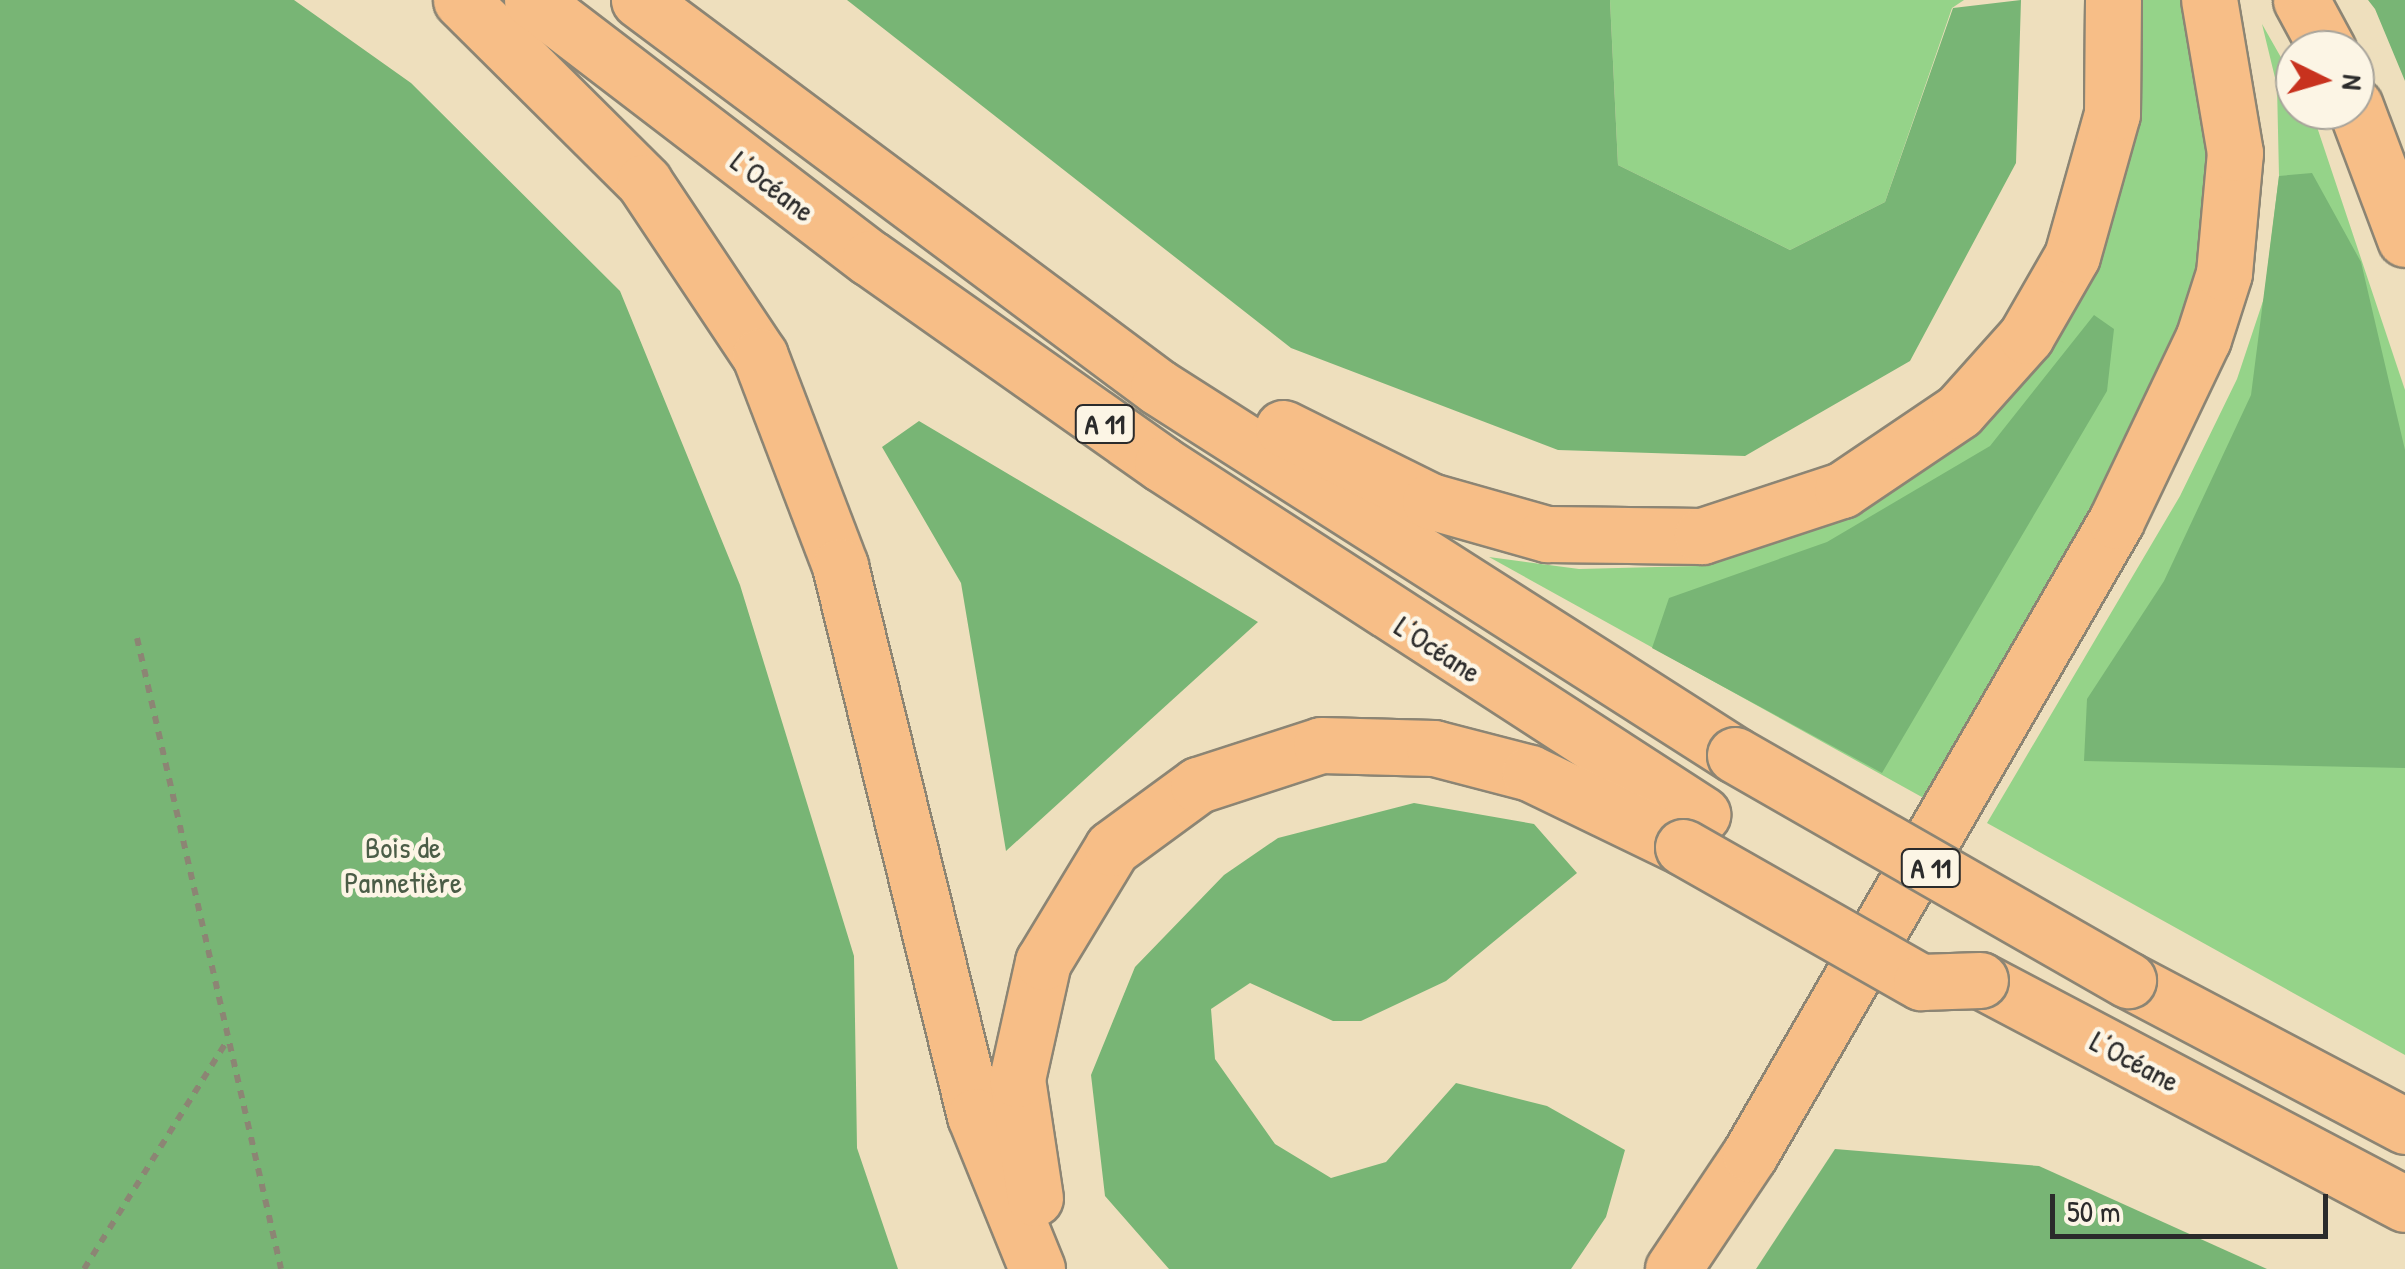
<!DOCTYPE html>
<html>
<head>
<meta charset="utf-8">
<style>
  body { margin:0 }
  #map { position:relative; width:2405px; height:1269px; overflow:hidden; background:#eedfbd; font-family:"Patrick Hand",sans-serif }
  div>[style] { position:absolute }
  .green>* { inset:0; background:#95d389 }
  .forest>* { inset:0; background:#78b575 }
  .path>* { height:6px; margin-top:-3px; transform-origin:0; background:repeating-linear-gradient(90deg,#8c8574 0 8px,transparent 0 16px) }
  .roads { filter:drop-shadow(2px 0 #8c8574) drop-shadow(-2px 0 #8c8574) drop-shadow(0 2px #8c8574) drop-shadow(0 -2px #8c8574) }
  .highway>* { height:55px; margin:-27.5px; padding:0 27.5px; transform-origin:27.5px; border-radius:27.5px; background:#f7be87 }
  .bridges { filter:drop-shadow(2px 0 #8c8574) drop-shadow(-2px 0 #8c8574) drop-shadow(0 2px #8c8574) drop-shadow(0 -2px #8c8574) }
  .highway-bridge>* { height:55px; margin:-27.5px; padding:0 27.5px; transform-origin:27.5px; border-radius:27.5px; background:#f7be87 }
  span { translate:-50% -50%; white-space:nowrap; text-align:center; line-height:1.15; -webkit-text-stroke:9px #fcf5e5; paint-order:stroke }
  .shield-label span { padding:2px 8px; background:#fcf5e5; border:2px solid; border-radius:8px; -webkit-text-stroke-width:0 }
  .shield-label { font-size:28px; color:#2b2b2b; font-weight:700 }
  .street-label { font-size:30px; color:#2b2b2b }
  .park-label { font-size:30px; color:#4b5d47 }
  .north { position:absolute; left:2275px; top:30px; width:100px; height:100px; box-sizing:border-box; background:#fcf5e5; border:2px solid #a8a49b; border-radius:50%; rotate:95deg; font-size:28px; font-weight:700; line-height:40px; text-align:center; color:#2b2b2b }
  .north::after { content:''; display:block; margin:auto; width:35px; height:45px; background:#c8321e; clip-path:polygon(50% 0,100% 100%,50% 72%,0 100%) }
  .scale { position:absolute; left:2050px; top:1194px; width:278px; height:45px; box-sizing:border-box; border:5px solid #2b2b2b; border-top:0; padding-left:12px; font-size:30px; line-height:35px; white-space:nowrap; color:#2b2b2b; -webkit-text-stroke:8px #fcf5e5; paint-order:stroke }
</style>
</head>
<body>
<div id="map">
  <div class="green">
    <div style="clip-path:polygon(1610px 0,1964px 0,1952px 8px,1885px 202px,1790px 250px,1618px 165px)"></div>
    <div style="clip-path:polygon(2133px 0,2193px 0,2221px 183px,2197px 321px,1929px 801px,1489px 557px,1579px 569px,1696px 566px,1824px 523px,2084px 285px,2120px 190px,2134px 112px)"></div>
    <div style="clip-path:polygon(2262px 24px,2295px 82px,2295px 110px,2312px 112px,2405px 390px,2405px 1055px,1987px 823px,2180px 496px,2237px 379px,2264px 298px,2279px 176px,2277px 86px)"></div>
  </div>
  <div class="forest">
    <div style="clip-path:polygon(0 0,294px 0,411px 83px,620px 291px,740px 585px,854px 956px,857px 1148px,898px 1269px,0 1269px)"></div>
    <div style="clip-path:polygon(847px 0,1610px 0,1618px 165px,1790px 250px,1885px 202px,1953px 8px,2021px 0,2016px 163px,1910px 361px,1745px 456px,1558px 450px,1291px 348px)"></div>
    <div style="clip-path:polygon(2368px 0,2405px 0,2405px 81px,2375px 9px)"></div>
    <div style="clip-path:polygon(2312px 173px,2361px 262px,2405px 450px,2405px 768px,2084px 761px,2087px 699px,2164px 581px,2251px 395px,2279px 176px)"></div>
    <div style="clip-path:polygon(2094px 315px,2114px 329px,2107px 391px,1882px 773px,1652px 648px,1669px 598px,1827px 542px,1990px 446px)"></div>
    <div style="clip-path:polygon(919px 421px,1258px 622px,1006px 851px,961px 583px,882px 447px)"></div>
    <div style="clip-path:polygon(1414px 803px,1534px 824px,1577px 873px,1446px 981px,1361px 1021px,1333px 1021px,1250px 983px,1211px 1009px,1215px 1059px,1275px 1144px,1331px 1178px,1386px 1162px,1456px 1083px,1547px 1106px,1625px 1150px,1606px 1217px,1571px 1269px,1169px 1269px,1105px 1196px,1091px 1075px,1135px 967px,1224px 875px,1278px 838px)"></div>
    <div style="clip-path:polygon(1835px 1149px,2039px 1166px,2267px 1269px,1756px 1269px)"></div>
  </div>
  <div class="path">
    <div style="left:137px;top:638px;width:647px;rotate:77.14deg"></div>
    <div style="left:84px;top:1269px;width:271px;rotate:-57.9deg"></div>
  </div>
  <div class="roads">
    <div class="highway">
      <div style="left:461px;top:0;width:258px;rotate:44.8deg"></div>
      <div style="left:644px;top:182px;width:209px;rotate:56.3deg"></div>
      <div style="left:760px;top:356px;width:225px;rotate:69.1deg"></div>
      <div style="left:840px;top:566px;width:566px;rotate:76.21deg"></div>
      <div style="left:975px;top:1116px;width:165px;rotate:67.9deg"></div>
      <div style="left:532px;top:0;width:425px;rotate:37.4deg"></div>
      <div style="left:870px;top:258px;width:357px;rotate:35.2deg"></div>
      <div style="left:1162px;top:464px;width:644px;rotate:32.95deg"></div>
      <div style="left:639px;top:0;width:647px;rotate:36.71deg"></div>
      <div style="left:1158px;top:387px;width:684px;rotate:32.53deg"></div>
      <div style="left:2301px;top:0;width:57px;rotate:61.6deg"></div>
      <div style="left:2355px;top:106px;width:142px;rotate:69.4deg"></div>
      <div style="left:1283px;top:428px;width:164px;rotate:26.4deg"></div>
      <div style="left:1430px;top:501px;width:122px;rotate:15.8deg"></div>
      <div style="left:1547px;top:534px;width:155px;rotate:0.7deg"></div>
      <div style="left:1702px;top:536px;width:147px;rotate:-18.2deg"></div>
      <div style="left:1842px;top:490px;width:141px;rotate:-34deg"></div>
      <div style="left:1959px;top:411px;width:101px;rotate:-48.2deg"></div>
      <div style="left:2026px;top:336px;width:92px;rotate:-60.1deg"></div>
      <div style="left:2072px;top:256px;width:148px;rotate:-74.3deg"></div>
      <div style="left:2112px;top:114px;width:114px;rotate:-89.5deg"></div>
      <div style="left:1980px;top:980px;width:480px;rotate:27.8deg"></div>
      <div style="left:2128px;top:980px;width:313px;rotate:27.8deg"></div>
      <div style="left:1035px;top:1198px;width:120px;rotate:-98.6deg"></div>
      <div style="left:1017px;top:1079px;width:120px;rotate:-77.5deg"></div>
      <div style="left:1043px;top:962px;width:133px;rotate:-58.8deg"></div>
      <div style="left:1112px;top:848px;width:107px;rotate:-36.2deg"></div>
      <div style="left:1198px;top:785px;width:129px;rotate:-18deg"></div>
      <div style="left:1321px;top:745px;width:113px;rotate:1.5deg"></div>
      <div style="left:1434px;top:748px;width:99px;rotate:14.6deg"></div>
      <div style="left:1530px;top:773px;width:170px;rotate:25.8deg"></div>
      <div style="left:1673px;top:1269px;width:138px;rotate:-56.2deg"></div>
      <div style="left:1750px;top:1154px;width:731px;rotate:-59.96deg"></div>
      <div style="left:2116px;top:521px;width:202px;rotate:-64.5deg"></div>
      <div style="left:2203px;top:339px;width:69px;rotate:-72.3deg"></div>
      <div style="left:2224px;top:273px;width:121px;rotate:-84.8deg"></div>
      <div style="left:2235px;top:153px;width:155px;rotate:-99.6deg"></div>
    </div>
  </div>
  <div class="bridges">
    <div class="highway-bridge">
      <div style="left:1735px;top:755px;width:453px;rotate:29.8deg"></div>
      <div style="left:1683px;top:847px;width:274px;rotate:29.6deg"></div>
      <div style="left:1921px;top:982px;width:59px;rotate:-1.9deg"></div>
    </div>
  </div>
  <div class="shield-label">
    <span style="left:1105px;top:424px">A 11</span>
    <span style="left:1931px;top:868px">A 11</span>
  </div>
  <div class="street-label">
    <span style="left:773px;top:186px;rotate:37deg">L’Océane</span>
    <span style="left:1438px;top:649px;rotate:33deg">L’Océane</span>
    <span style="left:2135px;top:1061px;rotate:28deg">L’Océane</span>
  </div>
  <div class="park-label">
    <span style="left:403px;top:864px">Bois de<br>Pannetière</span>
  </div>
  <div class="north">N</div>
  <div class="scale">50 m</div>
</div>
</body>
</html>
